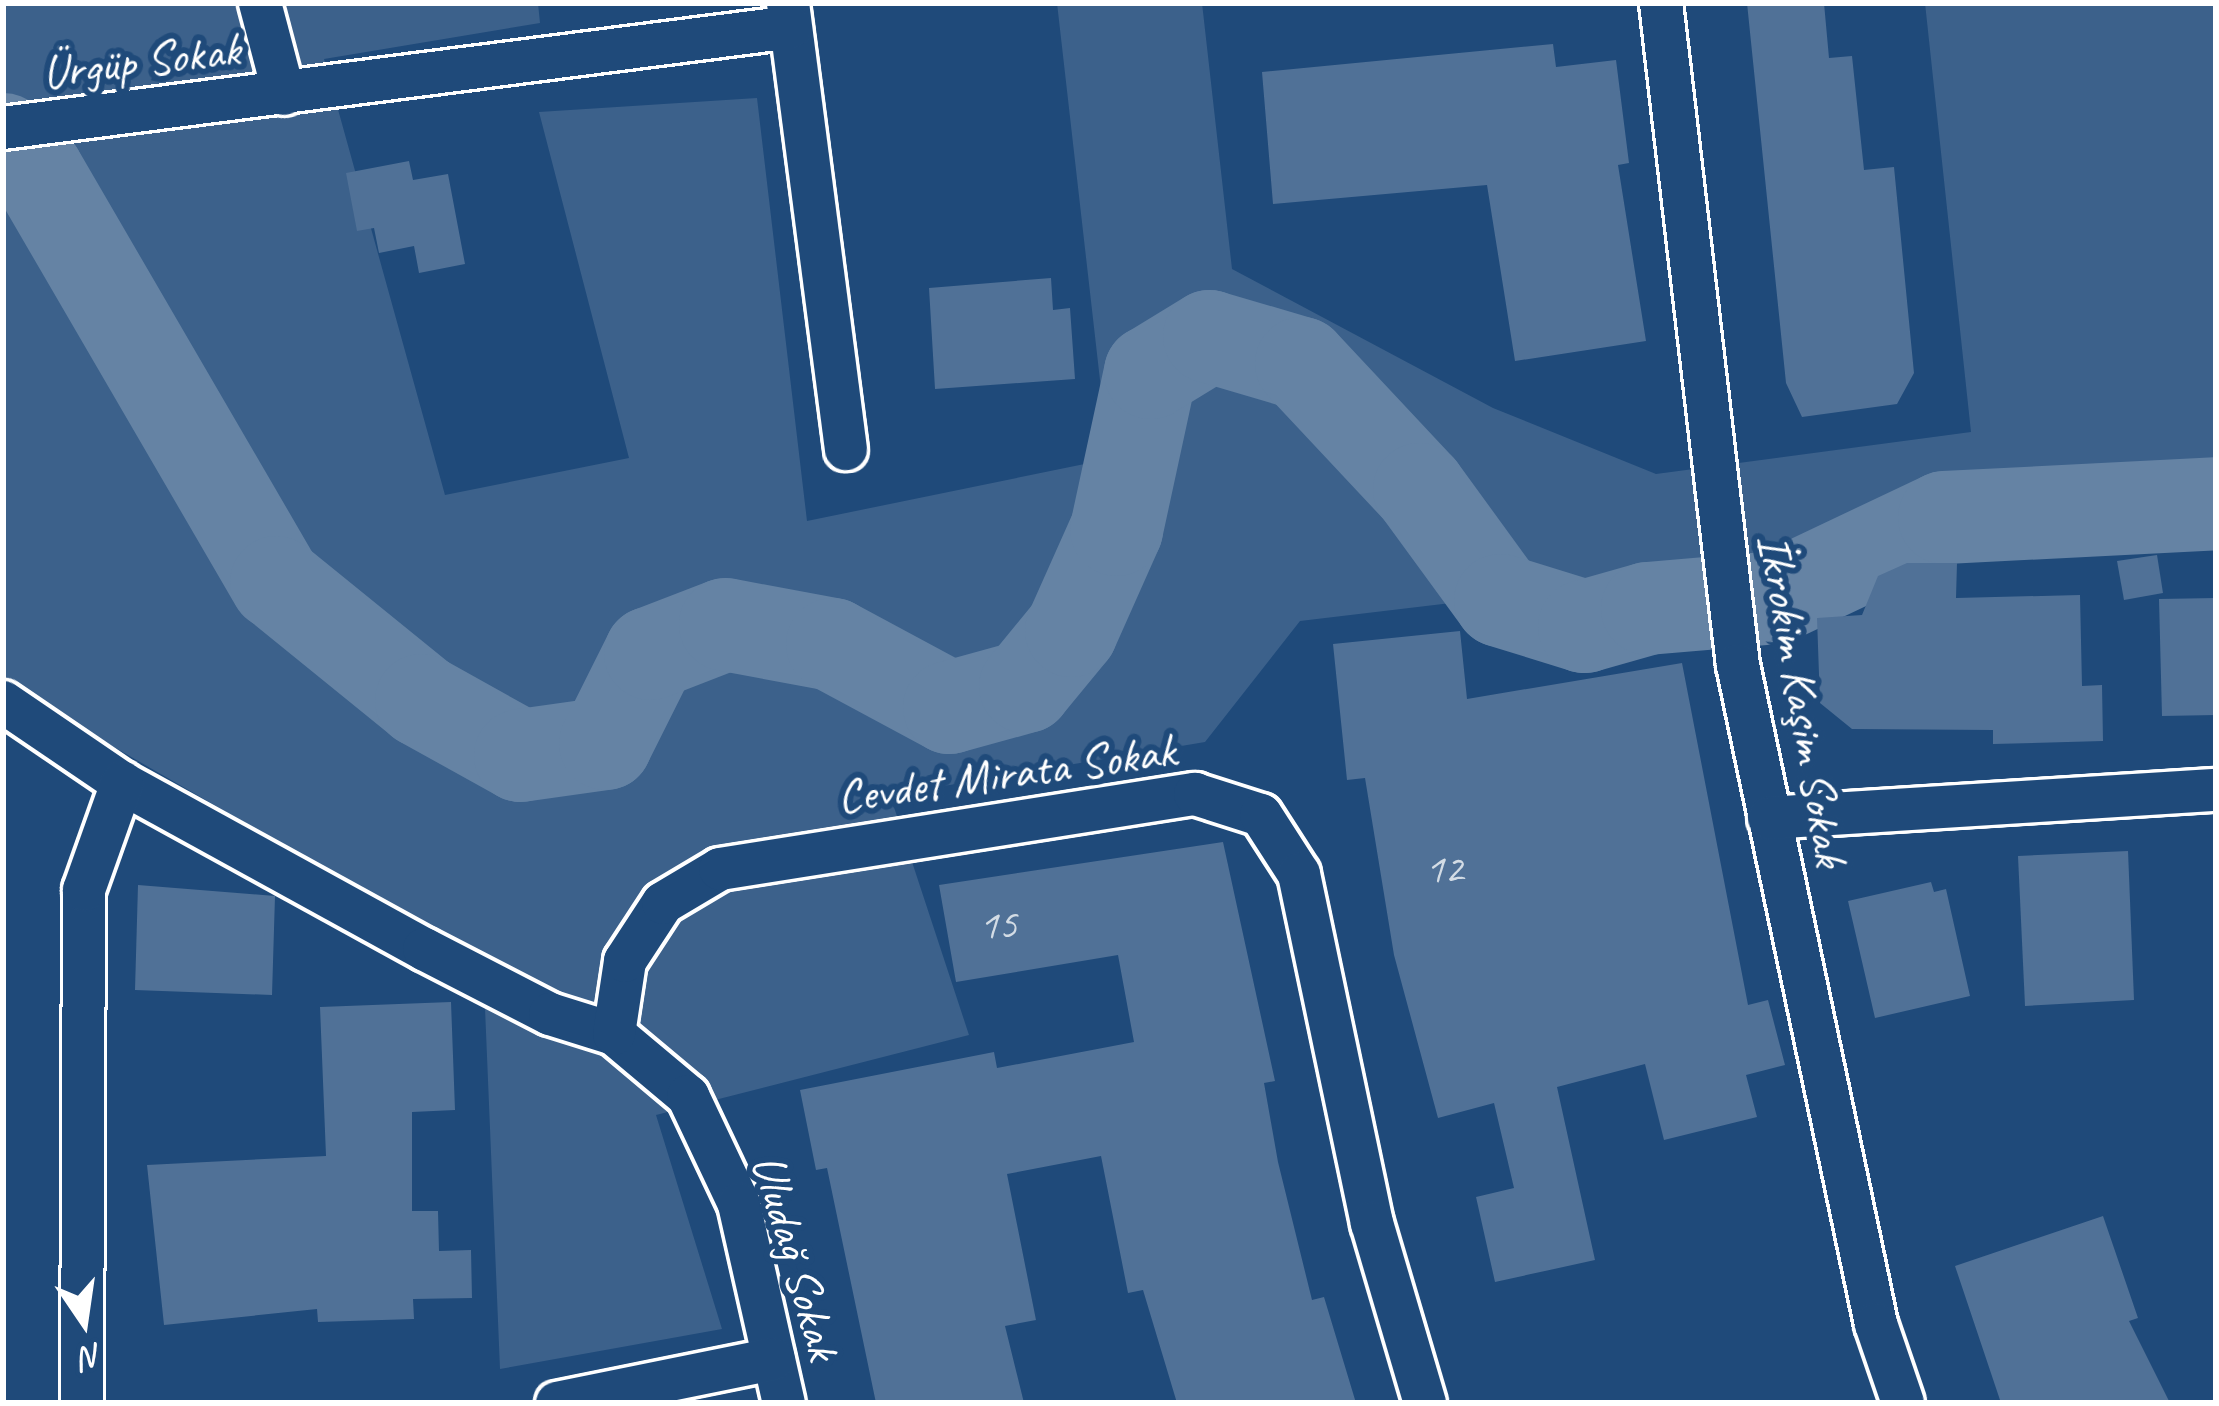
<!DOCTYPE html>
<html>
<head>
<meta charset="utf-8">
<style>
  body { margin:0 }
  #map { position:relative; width:2219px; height:1406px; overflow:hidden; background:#1f4a7a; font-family:Caveat,sans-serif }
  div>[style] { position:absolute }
  .green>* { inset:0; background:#3c618b }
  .river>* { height:93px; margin:-46.5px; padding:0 46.5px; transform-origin:46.5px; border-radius:46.5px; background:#6583a4 }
  .building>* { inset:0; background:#507197 }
  .roads { filter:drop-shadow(3px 0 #fff) drop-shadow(-3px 0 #fff) drop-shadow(0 3px #fff) drop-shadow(0 -3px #fff) }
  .street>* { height:42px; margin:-21px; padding:0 21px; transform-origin:21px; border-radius:21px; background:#1f4a7a }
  span { translate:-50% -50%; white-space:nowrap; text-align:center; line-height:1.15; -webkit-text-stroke:12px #1f4a7a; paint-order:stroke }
  .number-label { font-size:42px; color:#d3dce5 }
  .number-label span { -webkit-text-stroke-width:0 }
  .street-label { font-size:48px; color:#fff }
  .frame { position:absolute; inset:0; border:6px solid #fff; pointer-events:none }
  .north { position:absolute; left:24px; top:1262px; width:120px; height:120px; -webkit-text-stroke:9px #1f4a7a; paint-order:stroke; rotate:167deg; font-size:33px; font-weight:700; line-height:48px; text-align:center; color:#fff }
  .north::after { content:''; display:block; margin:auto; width:42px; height:54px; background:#fff; clip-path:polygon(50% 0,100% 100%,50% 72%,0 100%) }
</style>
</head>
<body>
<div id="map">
  <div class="green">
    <div style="clip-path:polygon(3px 3px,538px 3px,540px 23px,324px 59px,445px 495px,629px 458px,539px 112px,757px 98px,807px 521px,1109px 459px,1057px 3px,1202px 3px,1232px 269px,1493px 408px,1656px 474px,1971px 432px,1925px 3px,2216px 3px,2216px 546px,1930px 544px,1766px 627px,1554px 663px,1468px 601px,1300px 621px,1205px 742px,890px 795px,969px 1035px,656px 1115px,722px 1329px,500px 1369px,483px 960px,3px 683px)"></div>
  </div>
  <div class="river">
    <div style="left:3px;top:139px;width:47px;rotate:44.1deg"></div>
    <div style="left:37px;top:172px;width:475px;rotate:59.8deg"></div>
    <div style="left:276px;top:582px;width:187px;rotate:39.1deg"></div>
    <div style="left:421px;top:700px;width:113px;rotate:29.1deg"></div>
    <div style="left:520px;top:755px;width:86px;rotate:-8deg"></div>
    <div style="left:605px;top:743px;width:101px;rotate:-63.4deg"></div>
    <div style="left:650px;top:653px;width:80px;rotate:-21.1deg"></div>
    <div style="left:725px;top:624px;width:109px;rotate:10.6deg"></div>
    <div style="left:832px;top:644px;width:133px;rotate:28.3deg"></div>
    <div style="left:949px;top:707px;width:79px;rotate:-15.4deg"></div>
    <div style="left:1025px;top:686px;width:72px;rotate:-50.6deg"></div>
    <div style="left:1071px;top:630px;width:111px;rotate:-66deg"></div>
    <div style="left:1116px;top:529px;width:161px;rotate:-77.8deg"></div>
    <div style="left:1150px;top:372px;width:69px;rotate:-31.4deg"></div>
    <div style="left:1209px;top:336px;width:96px;rotate:16.4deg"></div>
    <div style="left:1301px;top:363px;width:173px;rotate:46.9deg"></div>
    <div style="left:1419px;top:489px;width:137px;rotate:53.9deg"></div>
    <div style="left:1500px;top:600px;width:88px;rotate:17.2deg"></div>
    <div style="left:1584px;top:626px;width:66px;rotate:-15.9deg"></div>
    <div style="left:1647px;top:608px;width:128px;rotate:-4.9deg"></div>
    <div style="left:1775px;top:597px;width:187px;rotate:-25.3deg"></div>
    <div style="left:1944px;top:517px;width:272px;rotate:-2.9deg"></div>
  </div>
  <div class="building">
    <div style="clip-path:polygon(1747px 3px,1824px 3px,1829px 58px,1852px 56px,1864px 170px,1894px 167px,1914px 373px,1897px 404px,1802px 417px,1786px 383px)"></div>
    <div style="clip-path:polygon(1553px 44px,1556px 67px,1616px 60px,1629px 163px,1618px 165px,1646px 341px,1515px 361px,1487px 185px,1273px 204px,1262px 72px)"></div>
    <div style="clip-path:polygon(409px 161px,413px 180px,448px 174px,465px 264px,419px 273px,414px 246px,379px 253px,374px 228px,357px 231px,346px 173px)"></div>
    <div style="clip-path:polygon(1051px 278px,1053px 310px,1070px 308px,1075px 379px,935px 389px,929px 288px)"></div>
    <div style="clip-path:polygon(2157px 555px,2163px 593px,2124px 600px,2117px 561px)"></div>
    <div style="clip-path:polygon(1907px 563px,1957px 563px,1956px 598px,2080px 595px,2082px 686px,2102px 685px,2103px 741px,1993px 744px,1993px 730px,1852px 729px,1820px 703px,1817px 618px,1862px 615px,1878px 576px)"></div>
    <div style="clip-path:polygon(2216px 598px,2216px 715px,2162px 716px,2159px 599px)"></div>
    <div style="clip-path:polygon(1460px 631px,1467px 699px,1682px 663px,1748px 1005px,1768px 1000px,1785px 1065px,1746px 1075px,1757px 1117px,1664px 1140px,1645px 1064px,1557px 1087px,1595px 1260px,1495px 1282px,1476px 1197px,1514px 1188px,1494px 1103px,1438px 1118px,1394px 955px,1365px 778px,1347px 780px,1333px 644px)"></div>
    <div style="clip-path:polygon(1223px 842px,1275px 1081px,1264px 1083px,1278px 1162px,1312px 1300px,1324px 1297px,1356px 1403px,1177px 1403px,1143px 1290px,1128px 1293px,1101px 1156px,1007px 1174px,1036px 1320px,1005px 1326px,1024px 1403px,876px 1403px,827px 1168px,816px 1170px,800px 1090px,994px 1052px,997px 1068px,1134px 1042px,1118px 955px,956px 982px,939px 885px)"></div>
    <div style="clip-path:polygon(2128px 851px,2134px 1000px,2025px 1006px,2018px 856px)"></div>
    <div style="clip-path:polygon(1931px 882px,1934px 892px,1946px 889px,1970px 996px,1875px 1018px,1848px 901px)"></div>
    <div style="clip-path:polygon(138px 885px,275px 896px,272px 995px,135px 990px)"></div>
    <div style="clip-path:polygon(451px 1002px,455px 1110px,412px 1112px,412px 1211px,438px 1211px,439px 1251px,471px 1250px,472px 1298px,413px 1299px,414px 1319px,318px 1322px,317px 1309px,164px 1325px,147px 1165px,326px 1156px,320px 1007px)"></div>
    <div style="clip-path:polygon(2103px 1216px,2138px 1318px,2129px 1321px,2170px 1403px,2001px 1403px,1955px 1266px)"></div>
  </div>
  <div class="roads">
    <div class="street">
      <div style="left:260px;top:3px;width:94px;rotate:75.2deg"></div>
      <div style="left:788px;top:3px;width:450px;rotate:82.6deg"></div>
      <div style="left:1661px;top:3px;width:666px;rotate:83.37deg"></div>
      <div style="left:1738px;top:665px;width:673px;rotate:78.17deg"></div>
      <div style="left:1876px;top:1324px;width:83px;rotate:71.1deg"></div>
      <div style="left:3px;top:128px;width:794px;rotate:-7.3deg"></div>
      <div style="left:3px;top:702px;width:144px;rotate:34.2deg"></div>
      <div style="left:122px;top:783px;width:345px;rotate:28.8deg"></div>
      <div style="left:424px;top:949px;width:142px;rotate:27.3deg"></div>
      <div style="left:550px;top:1014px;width:67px;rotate:17.4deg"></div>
      <div style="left:614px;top:1034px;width:97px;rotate:40deg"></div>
      <div style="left:688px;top:1096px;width:119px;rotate:64.7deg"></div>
      <div style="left:739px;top:1204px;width:204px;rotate:77.3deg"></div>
      <div style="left:1769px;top:818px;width:448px;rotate:-3.6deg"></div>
      <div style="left:614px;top:1034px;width:74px;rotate:-81.4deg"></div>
      <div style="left:625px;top:961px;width:69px;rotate:-56.8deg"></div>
      <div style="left:663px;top:903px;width:66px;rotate:-30.8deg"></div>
      <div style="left:720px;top:869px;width:481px;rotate:-9deg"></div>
      <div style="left:1195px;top:794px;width:69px;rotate:17.7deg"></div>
      <div style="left:1261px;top:815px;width:70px;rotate:57.2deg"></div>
      <div style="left:1299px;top:874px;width:357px;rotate:78.2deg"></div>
      <div style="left:1372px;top:1223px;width:188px;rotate:73.6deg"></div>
      <div style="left:82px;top:1403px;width:513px;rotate:-89.78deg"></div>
      <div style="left:84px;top:890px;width:114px;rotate:-70.4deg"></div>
      <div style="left:557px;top:1403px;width:221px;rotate:-11.5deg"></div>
    </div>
  </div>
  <div class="number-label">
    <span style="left:1444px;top:869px">12</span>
    <span style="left:998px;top:925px">15</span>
  </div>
  <div class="street-label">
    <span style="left:141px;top:61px;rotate:-7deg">Ürgüp Sokak</span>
    <span style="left:1802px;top:700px;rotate:80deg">İkrokim Kaşim Sokak</span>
    <span style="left:1006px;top:774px;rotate:-8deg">Cevdet Mirata Sokak</span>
    <span style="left:796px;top:1257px;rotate:74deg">Uludağ Sokak</span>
  </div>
  <div class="frame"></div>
  <div class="north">N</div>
</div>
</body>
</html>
